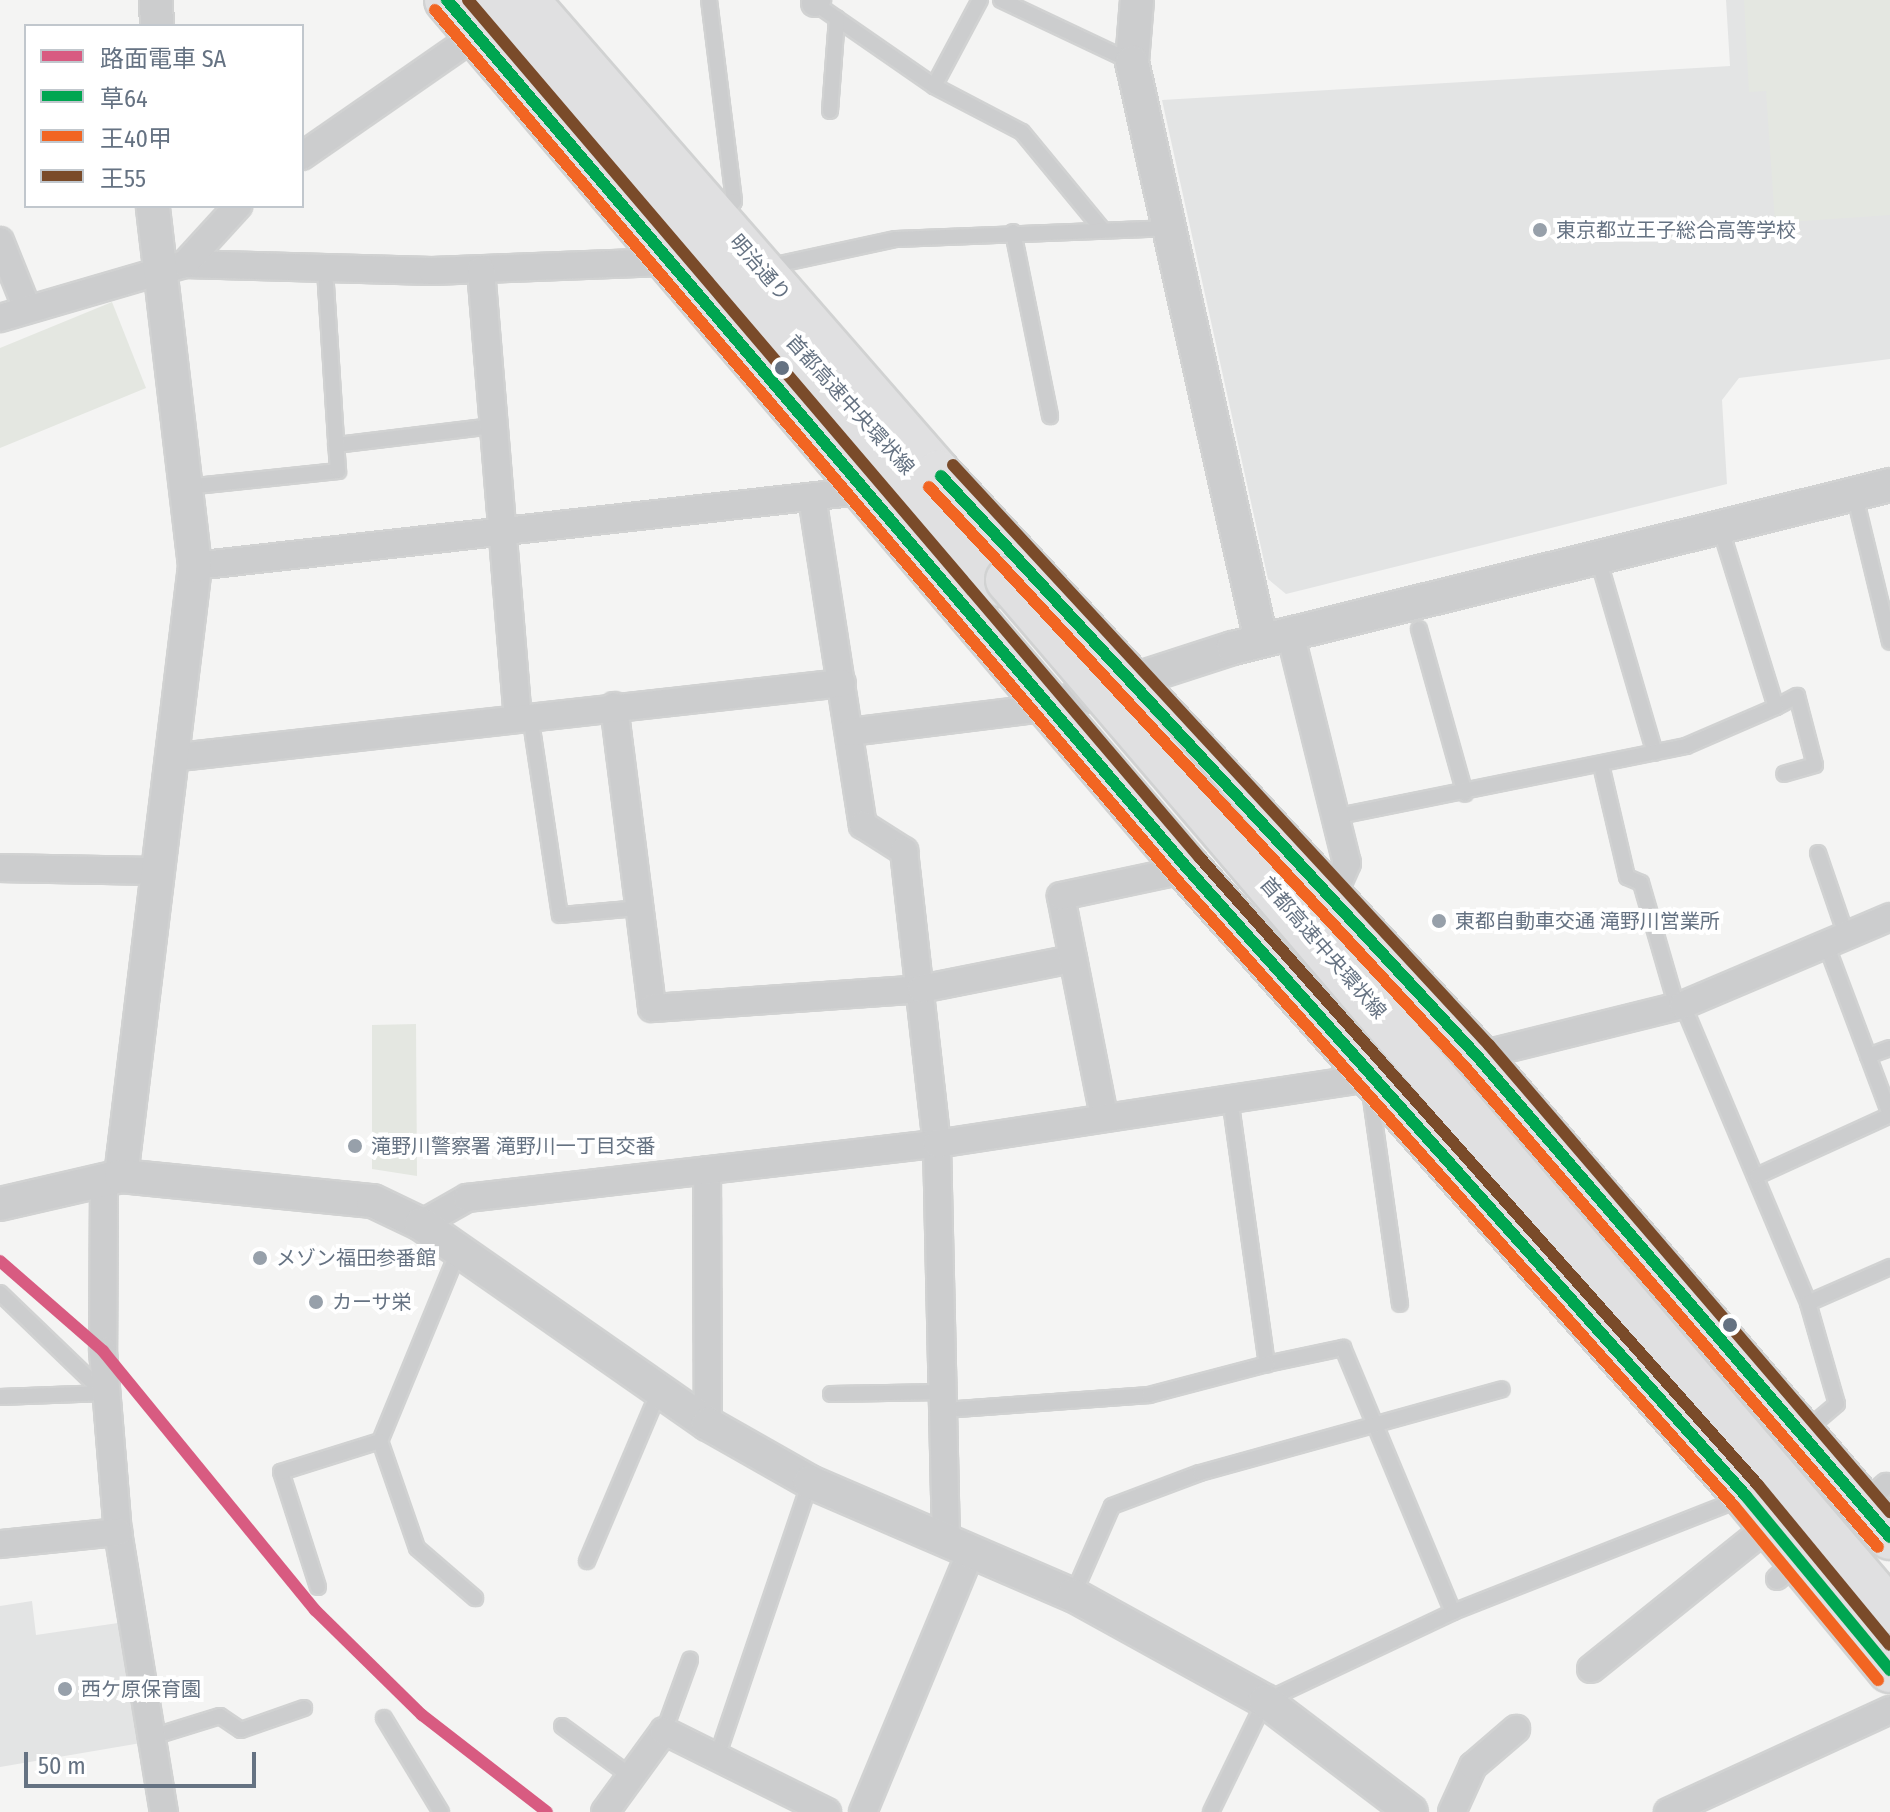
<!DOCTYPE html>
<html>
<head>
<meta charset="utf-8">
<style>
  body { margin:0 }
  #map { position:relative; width:1890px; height:1812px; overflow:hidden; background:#f4f4f3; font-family:"Fira Sans Condensed","Noto Sans JP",sans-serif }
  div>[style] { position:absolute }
  .built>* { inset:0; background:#e3e4e4 }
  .green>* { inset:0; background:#e4e7e1 }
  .roads { filter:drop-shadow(2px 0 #d1d2d2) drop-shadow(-2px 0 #d1d2d2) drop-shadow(0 2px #d1d2d2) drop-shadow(0 -2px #d1d2d2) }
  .service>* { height:14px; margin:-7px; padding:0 7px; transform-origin:7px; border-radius:7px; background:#cccdce }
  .pedestrian>* { height:20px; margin:-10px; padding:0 10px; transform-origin:10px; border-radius:10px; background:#cccdce }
  .minor>* { height:26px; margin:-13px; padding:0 13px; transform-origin:13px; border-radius:13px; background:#cccdce }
  .tertiary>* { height:32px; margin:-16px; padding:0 16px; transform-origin:16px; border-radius:16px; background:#cccdce }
  .trunk>* { height:44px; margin:-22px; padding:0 22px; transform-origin:22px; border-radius:22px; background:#e0e0e1 }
  .motorway>* { height:44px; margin:-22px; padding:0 22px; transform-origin:22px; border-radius:22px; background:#e0e0e1 }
  .bridges { filter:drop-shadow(2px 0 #d1d2d2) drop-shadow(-2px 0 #d1d2d2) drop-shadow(0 2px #d1d2d2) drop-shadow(0 -2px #d1d2d2) }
  .motorway-bridge>* { height:44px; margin:-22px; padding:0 22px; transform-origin:22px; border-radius:22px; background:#e0e0e1 }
  .bus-1>* { height:12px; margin:-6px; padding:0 6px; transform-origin:6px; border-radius:6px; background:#00a651 }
  .bus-2>* { height:12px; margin:-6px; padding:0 6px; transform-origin:6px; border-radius:6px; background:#f26522 }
  .bus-3>* { height:12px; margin:-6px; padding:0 6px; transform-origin:6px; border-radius:6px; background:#7a4b2a }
  .tram-1>* { height:12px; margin:-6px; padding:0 6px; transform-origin:6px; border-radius:6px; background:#d85b81 }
  .dots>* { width:22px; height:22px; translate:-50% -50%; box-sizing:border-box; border:4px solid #fff; border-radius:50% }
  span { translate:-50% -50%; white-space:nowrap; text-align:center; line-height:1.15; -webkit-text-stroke:8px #fff; paint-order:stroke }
  .poi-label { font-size:20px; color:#657282 }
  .left { translate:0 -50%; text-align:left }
  .street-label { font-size:20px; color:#657282 }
  .legend { position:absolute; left:24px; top:24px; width:280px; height:184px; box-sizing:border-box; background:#fff; border:2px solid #c1c7cd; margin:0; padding:10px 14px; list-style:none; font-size:24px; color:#657282 }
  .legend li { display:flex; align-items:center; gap:16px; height:40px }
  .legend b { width:40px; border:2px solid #c1c7cd }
  .scale { position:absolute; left:24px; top:1752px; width:232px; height:36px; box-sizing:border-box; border:4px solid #657282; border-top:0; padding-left:10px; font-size:24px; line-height:28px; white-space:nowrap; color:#657282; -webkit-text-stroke:6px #fff; paint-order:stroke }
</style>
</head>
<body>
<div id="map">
  <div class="built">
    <div style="clip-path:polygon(1726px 0,1890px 0,1890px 359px,1739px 378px,1722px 400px,1727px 484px,1286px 594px,1268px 579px,1162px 100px,1730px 66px)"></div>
    <div style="clip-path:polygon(32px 1601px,36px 1635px,118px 1623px,141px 1743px,0 1767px,0 1606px)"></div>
  </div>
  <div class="green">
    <div style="clip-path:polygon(1744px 0,1890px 0,1890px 215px,1775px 223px,1766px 91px,1749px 92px)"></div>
    <div style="clip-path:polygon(112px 302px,146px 388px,0 448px,0 348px)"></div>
    <div style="clip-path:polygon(416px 1024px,417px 1176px,372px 1169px,372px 1025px)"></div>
  </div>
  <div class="roads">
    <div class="service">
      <div style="left:709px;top:0;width:203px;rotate:82.9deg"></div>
      <div style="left:734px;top:201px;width:22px;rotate:124deg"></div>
      <div style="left:810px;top:0;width:151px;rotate:34.7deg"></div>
      <div style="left:934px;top:86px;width:99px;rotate:27.6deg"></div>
      <div style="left:1022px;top:132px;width:126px;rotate:50.5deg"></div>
      <div style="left:1001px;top:0;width:145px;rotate:25.3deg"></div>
      <div style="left:934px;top:86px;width:98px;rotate:-61.9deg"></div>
      <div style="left:830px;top:111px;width:93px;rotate:-85.7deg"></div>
      <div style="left:1013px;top:232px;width:188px;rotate:78.6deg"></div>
      <div style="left:766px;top:267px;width:133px;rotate:-12.2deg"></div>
      <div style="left:896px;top:239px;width:270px;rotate:-2.3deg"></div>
      <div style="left:336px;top:445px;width:157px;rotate:-6.9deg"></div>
      <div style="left:186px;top:487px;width:153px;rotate:-6deg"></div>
      <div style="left:338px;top:471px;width:203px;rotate:-93.7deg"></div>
      <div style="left:1854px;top:493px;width:153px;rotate:76.4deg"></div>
      <div style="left:1597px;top:555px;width:206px;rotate:73.7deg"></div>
      <div style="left:1419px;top:629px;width:171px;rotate:74.4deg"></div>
      <div style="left:1776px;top:707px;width:24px;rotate:-28deg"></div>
      <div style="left:1797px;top:696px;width:71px;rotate:75.4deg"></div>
      <div style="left:1815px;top:765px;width:32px;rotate:164deg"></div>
      <div style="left:530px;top:715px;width:202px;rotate:81.5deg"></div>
      <div style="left:560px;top:915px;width:79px;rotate:-5.1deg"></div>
      <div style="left:1601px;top:765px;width:115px;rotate:76.9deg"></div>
      <div style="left:1627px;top:877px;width:15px;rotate:23deg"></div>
      <div style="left:1641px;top:883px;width:129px;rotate:73.8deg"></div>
      <div style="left:1339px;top:816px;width:354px;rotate:-11.4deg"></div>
      <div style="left:1686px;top:746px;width:98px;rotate:-23.4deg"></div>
      <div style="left:1776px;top:707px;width:192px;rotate:-107.3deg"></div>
      <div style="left:1818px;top:853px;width:87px;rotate:71.1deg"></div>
      <div style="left:1826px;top:944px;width:182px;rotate:69.4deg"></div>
      <div style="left:1683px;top:1005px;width:323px;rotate:67.2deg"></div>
      <div style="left:1808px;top:1303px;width:105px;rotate:74deg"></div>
      <div style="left:1837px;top:1404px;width:42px;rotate:139.8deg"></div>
      <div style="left:1868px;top:1056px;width:23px;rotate:-20deg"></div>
      <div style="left:1370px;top:1091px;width:215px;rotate:82deg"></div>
      <div style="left:1230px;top:1098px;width:269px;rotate:82.1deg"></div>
      <div style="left:1267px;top:1364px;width:78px;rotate:-11.9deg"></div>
      <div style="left:1343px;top:1348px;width:286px;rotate:67.4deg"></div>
      <div style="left:1757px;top:1176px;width:146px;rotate:-24.6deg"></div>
      <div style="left:458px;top:1252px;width:204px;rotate:112.4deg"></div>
      <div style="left:380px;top:1441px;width:113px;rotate:70.9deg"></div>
      <div style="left:417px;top:1548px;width:77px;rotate:40.8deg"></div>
      <div style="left:0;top:1293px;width:143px;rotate:43.9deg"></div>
      <div style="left:1808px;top:1303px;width:90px;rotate:-23.7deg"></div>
      <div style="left:831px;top:1394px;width:112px;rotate:-1deg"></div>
      <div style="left:0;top:1397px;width:105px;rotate:-2.2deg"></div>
      <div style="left:944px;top:1410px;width:206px;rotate:-4.2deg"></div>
      <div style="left:1149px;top:1395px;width:122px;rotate:-14.7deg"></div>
      <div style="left:587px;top:1561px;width:185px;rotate:-67deg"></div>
      <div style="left:318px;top:1587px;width:121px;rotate:-107.8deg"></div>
      <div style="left:281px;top:1472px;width:104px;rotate:-17.4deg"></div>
      <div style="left:1073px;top:1595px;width:97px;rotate:-66.3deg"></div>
      <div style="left:1112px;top:1506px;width:94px;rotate:-20.6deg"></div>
      <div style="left:1200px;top:1473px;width:313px;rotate:-15.5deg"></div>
      <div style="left:384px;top:1718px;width:110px;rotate:58.8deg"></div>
      <div style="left:562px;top:1726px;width:87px;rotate:36.1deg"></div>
      <div style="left:664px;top:1731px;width:76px;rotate:-69.9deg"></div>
      <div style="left:152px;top:1737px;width:71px;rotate:-17.2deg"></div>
      <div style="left:220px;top:1716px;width:25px;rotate:34deg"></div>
      <div style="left:241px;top:1730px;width:67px;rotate:-19.2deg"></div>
      <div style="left:717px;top:1757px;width:290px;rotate:-71.3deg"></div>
      <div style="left:1211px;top:1812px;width:123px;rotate:-64.1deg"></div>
      <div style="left:1265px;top:1701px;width:208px;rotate:-25.3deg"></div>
      <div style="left:1453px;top:1612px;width:311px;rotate:-21.5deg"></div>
    </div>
    <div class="pedestrian">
      <div style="left:1777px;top:1579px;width:145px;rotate:-41.1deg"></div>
    </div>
    <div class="minor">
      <div style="left:815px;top:3px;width:4px;rotate:-56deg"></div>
      <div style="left:302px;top:156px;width:212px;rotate:-34.8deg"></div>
      <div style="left:0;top:241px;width:72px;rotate:68.1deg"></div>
      <div style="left:185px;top:264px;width:247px;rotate:1.6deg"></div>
      <div style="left:432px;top:271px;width:238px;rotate:-2.2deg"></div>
      <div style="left:481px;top:270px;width:449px;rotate:85.3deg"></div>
      <div style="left:0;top:318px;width:193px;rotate:-16.3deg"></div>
      <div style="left:185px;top:264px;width:79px;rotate:-47.6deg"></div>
      <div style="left:812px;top:497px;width:332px;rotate:81.2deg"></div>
      <div style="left:863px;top:825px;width:49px;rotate:32.4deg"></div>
      <div style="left:904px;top:851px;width:295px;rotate:83.6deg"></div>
      <div style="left:937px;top:1144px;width:396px;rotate:88.7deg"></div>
      <div style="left:195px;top:566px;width:678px;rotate:-6.43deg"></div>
      <div style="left:1290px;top:633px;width:237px;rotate:76.1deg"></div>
      <div style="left:1347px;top:863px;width:35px;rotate:114deg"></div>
      <div style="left:614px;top:706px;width:304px;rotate:82.8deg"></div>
      <div style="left:652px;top:1008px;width:270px;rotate:-4deg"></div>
      <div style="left:921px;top:989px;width:155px;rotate:-11.2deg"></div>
      <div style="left:850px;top:732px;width:202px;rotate:-7.1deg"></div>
      <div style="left:170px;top:758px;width:676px;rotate:-6.37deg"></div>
      <div style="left:0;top:868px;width:156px;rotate:1.1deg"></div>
      <div style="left:1477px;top:1056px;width:212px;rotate:-13.9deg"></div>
      <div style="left:1683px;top:1005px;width:225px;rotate:-23deg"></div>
      <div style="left:1104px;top:1116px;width:224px;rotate:-101.1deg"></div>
      <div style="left:1061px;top:896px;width:130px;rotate:-12deg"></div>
      <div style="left:707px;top:1170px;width:254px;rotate:89.8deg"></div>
      <div style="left:104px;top:1183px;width:168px;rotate:90.3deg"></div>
      <div style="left:103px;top:1351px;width:182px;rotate:85.3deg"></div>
      <div style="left:118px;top:1532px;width:284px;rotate:80.7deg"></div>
      <div style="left:421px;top:1224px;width:53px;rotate:-29.5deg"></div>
      <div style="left:467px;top:1198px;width:473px;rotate:-6.6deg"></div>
      <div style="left:937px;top:1144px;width:441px;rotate:-8.7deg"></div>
      <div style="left:0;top:1544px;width:119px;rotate:-5.8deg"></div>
      <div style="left:1591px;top:1669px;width:230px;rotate:-38.8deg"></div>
      <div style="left:605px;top:1812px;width:100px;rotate:-53.9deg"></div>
      <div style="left:664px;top:1731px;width:182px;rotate:26.4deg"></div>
      <div style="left:863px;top:1812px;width:282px;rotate:-67.5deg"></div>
      <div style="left:1452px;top:1812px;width:51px;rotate:-65.5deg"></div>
      <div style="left:1473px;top:1766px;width:57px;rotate:-40.7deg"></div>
      <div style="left:1668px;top:1812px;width:244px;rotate:-24.7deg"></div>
    </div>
    <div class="tertiary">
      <div style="left:156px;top:0;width:26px;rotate:88deg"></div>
      <div style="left:1137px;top:0;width:62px;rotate:94.6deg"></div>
      <div style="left:1132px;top:62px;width:592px;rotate:77.42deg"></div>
      <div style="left:1050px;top:707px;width:192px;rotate:-17.9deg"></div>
      <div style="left:1233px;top:648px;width:677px;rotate:-13.93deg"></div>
      <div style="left:121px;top:1176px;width:614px;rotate:-83.08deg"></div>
      <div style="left:195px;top:566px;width:362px;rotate:-96.7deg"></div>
      <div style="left:0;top:1204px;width:124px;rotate:-13deg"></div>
      <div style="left:121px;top:1176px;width:253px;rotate:5.7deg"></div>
      <div style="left:373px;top:1201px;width:53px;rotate:25.6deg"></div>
      <div style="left:421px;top:1224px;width:350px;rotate:34.9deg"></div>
      <div style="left:708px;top:1424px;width:117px;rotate:29.6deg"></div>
      <div style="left:810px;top:1482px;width:286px;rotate:23.3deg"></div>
      <div style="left:1073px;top:1595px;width:219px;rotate:28.9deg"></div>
      <div style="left:1265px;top:1701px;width:183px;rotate:37.2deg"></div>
    </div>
    <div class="trunk">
      <div style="left:447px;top:0;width:1142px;rotate:49.55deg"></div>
      <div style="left:1188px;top:869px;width:839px;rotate:48.33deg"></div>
      <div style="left:1746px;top:1496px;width:226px;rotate:50.4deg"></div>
      <div style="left:526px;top:0;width:627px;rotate:48.94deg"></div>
      <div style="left:938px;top:473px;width:794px;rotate:47.25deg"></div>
      <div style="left:1477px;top:1056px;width:634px;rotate:49.35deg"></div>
    </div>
    <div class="motorway">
      <div style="left:489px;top:0;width:777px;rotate:48.76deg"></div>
    </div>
  </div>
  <div class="bridges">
    <div class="motorway-bridge">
      <div style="left:1008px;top:580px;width:1357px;rotate:49.45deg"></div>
    </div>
  </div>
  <div class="bus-1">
    <div style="left:447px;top:0;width:1142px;rotate:49.55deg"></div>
    <div style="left:1188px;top:869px;width:839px;rotate:48.33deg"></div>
    <div style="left:1746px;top:1496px;width:226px;rotate:50.4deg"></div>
    <div style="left:941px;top:476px;width:790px;rotate:47.26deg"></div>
    <div style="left:1477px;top:1056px;width:634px;rotate:49.35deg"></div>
  </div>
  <div class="bus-2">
    <div style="left:435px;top:10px;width:1142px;rotate:49.55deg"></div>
    <div style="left:1176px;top:879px;width:839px;rotate:48.33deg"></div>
    <div style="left:1734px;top:1506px;width:226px;rotate:50.4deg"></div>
    <div style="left:929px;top:487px;width:790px;rotate:47.26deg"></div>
    <div style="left:1465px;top:1067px;width:633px;rotate:49.29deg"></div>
  </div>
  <div class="bus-3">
    <div style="left:468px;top:0;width:1128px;rotate:49.53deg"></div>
    <div style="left:1200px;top:858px;width:839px;rotate:48.33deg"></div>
    <div style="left:1758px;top:1485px;width:207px;rotate:50.5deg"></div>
    <div style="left:953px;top:465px;width:790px;rotate:47.26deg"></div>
    <div style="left:1489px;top:1045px;width:616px;rotate:49.35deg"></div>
  </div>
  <div class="tram-1">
    <div style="left:0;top:1261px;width:137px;rotate:41.1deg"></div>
    <div style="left:103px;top:1351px;width:335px;rotate:50.7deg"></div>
    <div style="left:315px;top:1610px;width:150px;rotate:44.5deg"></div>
    <div style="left:422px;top:1715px;width:158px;rotate:37.8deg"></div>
  </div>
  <div class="dots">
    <div style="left:1540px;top:230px;background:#97a0aa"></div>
    <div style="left:782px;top:368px;background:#657282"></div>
    <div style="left:1439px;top:921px;background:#97a0aa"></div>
    <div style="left:355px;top:1146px;background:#97a0aa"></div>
    <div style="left:260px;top:1258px;background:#97a0aa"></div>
    <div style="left:316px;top:1302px;background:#97a0aa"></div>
    <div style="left:1730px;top:1325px;background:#657282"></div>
    <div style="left:65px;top:1689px;background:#97a0aa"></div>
  </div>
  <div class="poi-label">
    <span class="left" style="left:1556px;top:230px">東京都立王子総合高等学校</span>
    <span class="left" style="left:1455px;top:921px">東都自動車交通 滝野川営業所</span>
    <span class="left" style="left:371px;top:1146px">滝野川警察署 滝野川一丁目交番</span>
    <span class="left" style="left:276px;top:1258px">メゾン福田参番館</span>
    <span class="left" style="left:332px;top:1302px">カーサ栄</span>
    <span class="left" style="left:81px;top:1689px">西ケ原保育園</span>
  </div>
  <div class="street-label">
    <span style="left:760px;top:268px;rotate:49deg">明治通り</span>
    <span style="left:850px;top:405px;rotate:48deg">首都高速中央環状線</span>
    <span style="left:1323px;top:948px;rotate:49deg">首都高速中央環状線</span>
  </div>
  <ul class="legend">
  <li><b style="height:10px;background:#d85b81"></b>路面電車 SA</li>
  <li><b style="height:10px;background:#00a651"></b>草64</li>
  <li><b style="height:10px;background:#f26522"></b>王40甲</li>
  <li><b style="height:10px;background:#7a4b2a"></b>王55</li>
  </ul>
  <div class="scale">50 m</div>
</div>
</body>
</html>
